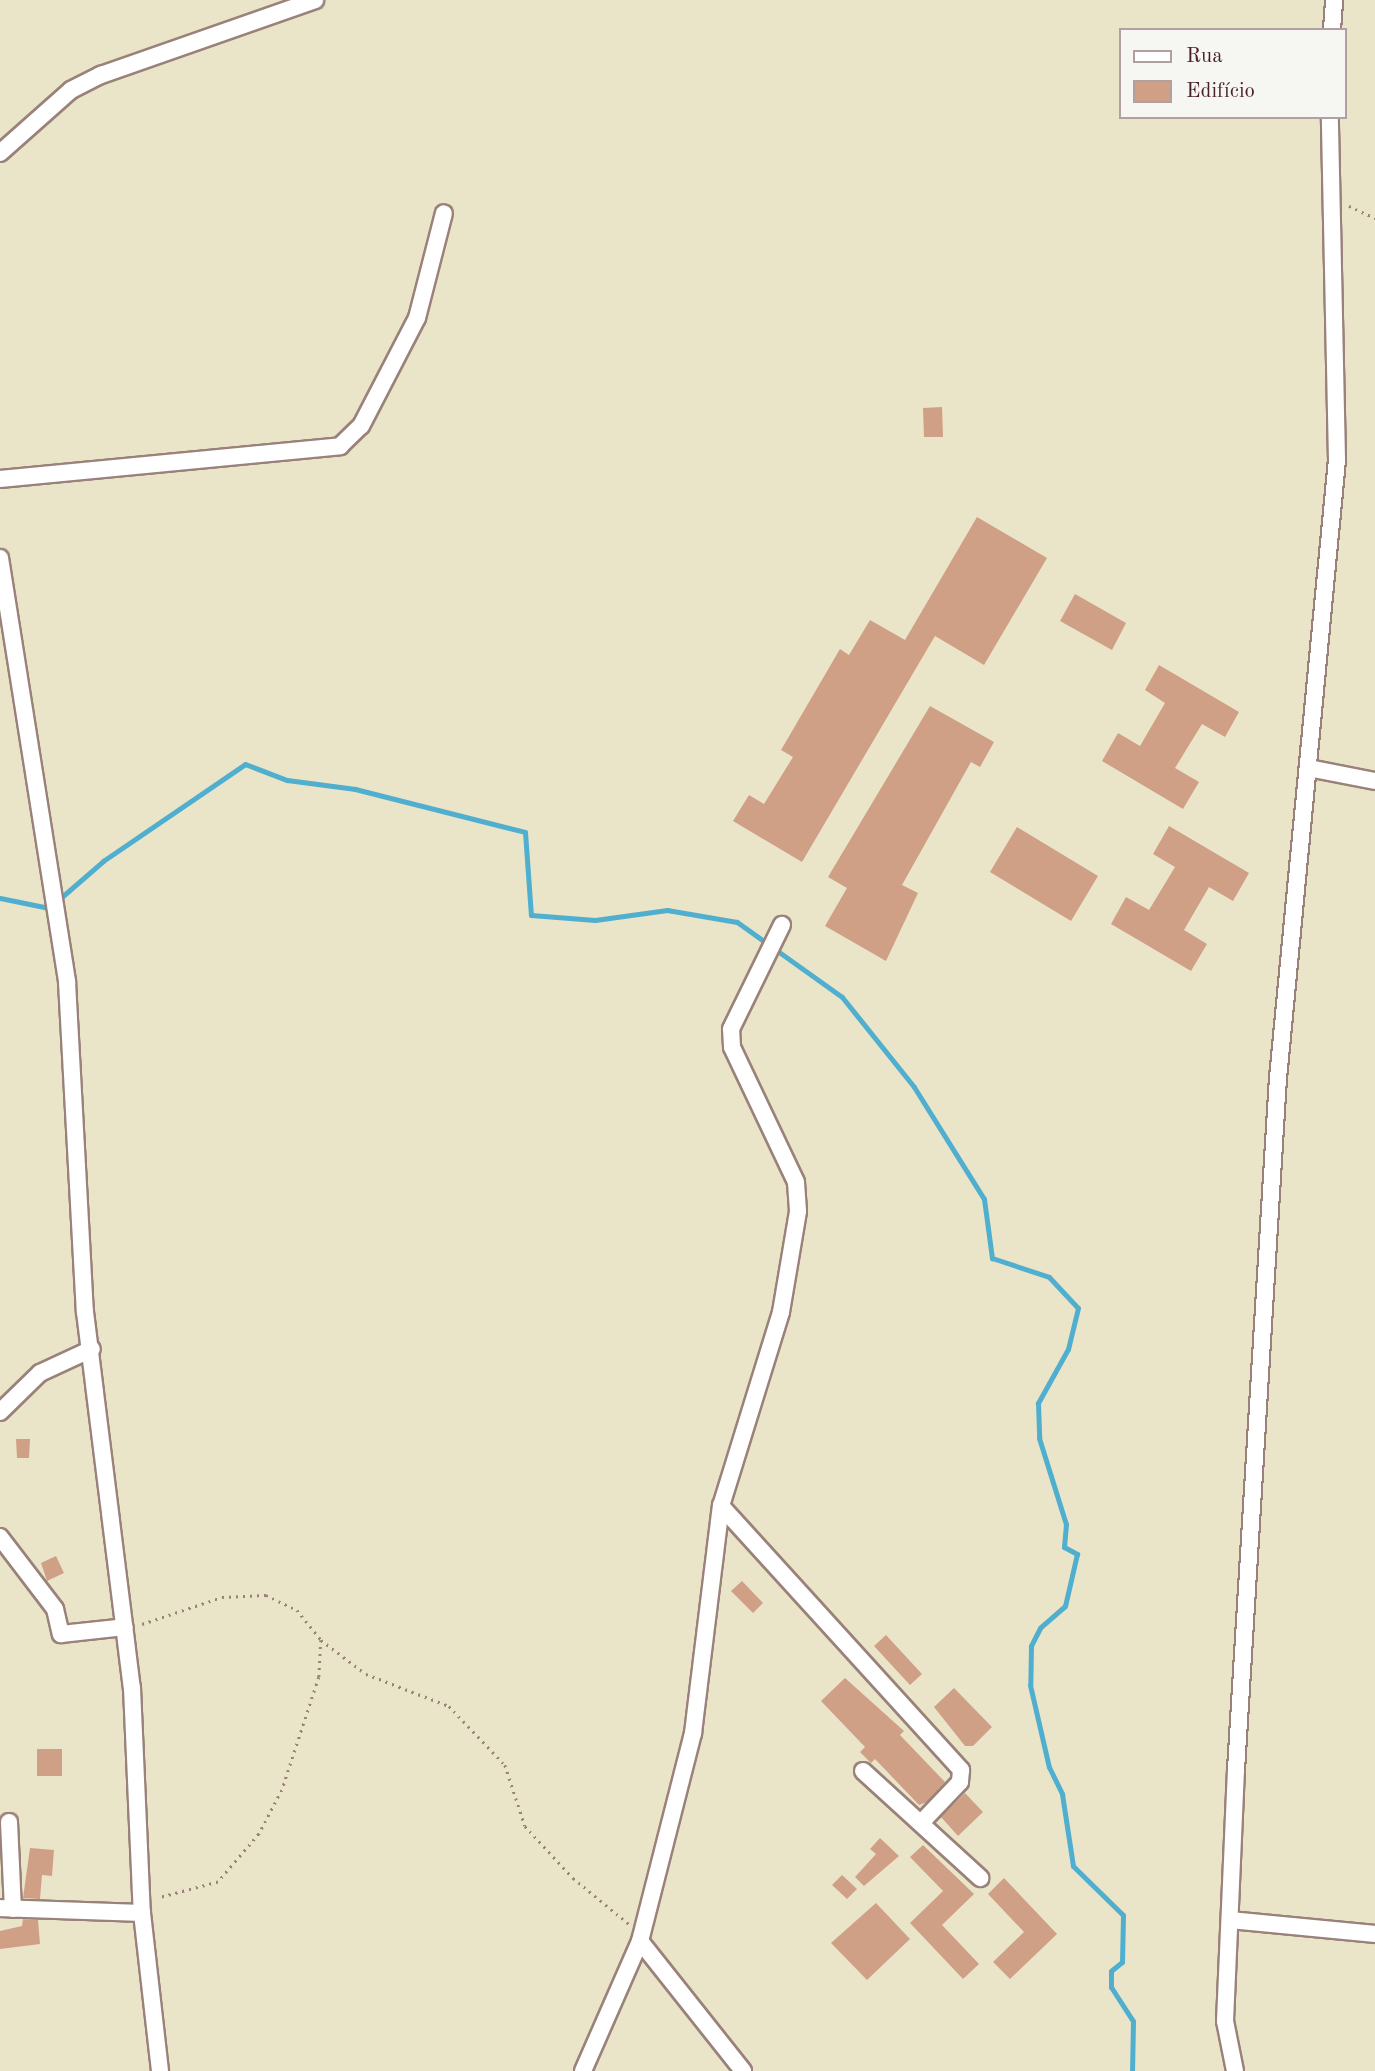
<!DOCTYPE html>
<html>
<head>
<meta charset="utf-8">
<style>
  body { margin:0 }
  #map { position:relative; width:1375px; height:2071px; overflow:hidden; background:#eae5c9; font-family:"Old Standard TT",serif }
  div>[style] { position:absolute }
  .stream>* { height:5px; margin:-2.5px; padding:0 2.5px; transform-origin:2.5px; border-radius:2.5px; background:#50afcf }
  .building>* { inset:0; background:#d0a086 }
  .path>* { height:2.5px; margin-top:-1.25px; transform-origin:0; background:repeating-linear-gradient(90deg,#9a827a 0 2px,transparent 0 7px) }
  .roads { filter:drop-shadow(2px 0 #9a827a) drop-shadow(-2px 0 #9a827a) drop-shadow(0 2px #9a827a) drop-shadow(0 -2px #9a827a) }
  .minor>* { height:16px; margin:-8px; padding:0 8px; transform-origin:8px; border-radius:8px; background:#fff }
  span { translate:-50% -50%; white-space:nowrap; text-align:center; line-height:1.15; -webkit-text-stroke:5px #f6f6f2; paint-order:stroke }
  .legend { position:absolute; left:1119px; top:28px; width:228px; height:91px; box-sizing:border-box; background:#f6f6f2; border:2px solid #b1a0a2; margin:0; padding:9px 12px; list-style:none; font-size:21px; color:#4a1f2b }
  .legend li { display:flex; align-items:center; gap:14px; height:35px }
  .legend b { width:35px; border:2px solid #b1a0a2 }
</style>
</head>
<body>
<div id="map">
  <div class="stream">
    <div style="left:0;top:898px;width:50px;rotate:11.5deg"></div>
    <div style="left:49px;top:908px;width:72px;rotate:-41deg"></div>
    <div style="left:103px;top:861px;width:172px;rotate:-34.3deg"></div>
    <div style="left:245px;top:764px;width:45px;rotate:20.9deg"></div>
    <div style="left:287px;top:780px;width:69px;rotate:7.5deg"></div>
    <div style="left:355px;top:789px;width:175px;rotate:14.2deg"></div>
    <div style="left:525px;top:832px;width:83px;rotate:85.9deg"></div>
    <div style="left:531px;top:915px;width:64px;rotate:4.5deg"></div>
    <div style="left:595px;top:920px;width:73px;rotate:-7.9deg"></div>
    <div style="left:667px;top:910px;width:71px;rotate:9.7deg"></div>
    <div style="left:737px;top:922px;width:129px;rotate:35.5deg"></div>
    <div style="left:842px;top:997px;width:115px;rotate:51.3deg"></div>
    <div style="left:914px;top:1087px;width:132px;rotate:58deg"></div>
    <div style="left:984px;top:1199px;width:60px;rotate:82.3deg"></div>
    <div style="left:992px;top:1258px;width:60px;rotate:18.4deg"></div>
    <div style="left:1049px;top:1277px;width:42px;rotate:46.9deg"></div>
    <div style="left:1078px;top:1308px;width:42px;rotate:103.7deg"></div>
    <div style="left:1068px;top:1349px;width:62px;rotate:119.1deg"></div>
    <div style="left:1038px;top:1403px;width:35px;rotate:88deg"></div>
    <div style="left:1039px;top:1438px;width:90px;rotate:72.6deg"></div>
    <div style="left:1066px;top:1524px;width:23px;rotate:95deg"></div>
    <div style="left:1064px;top:1547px;width:15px;rotate:28deg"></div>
    <div style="left:1077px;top:1554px;width:53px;rotate:103deg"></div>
    <div style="left:1065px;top:1606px;width:33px;rotate:139deg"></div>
    <div style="left:1040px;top:1628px;width:20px;rotate:117deg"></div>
    <div style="left:1031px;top:1646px;width:39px;rotate:91deg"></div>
    <div style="left:1030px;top:1685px;width:84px;rotate:77deg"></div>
    <div style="left:1049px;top:1767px;width:30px;rotate:64deg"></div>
    <div style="left:1062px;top:1794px;width:73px;rotate:81.3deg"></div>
    <div style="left:1073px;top:1866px;width:70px;rotate:44.4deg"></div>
    <div style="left:1123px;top:1915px;width:47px;rotate:91.2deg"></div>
    <div style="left:1122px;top:1962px;width:14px;rotate:141deg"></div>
    <div style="left:1111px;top:1971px;width:16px;rotate:90deg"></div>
    <div style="left:1111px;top:1987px;width:40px;rotate:57.1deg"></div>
    <div style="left:1133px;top:2021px;width:50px;rotate:91.1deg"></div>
  </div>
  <div class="building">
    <div style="clip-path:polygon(942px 407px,943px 437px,924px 437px,923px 408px)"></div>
    <div style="clip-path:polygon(977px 517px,1047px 558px,984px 665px,935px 636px,802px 862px,733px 821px,749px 795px,764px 804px,793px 757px,781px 750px,840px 649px,849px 655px,870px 620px,905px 640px)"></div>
    <div style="clip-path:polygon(1075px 594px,1126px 623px,1112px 650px,1060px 621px)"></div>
    <div style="clip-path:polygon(1159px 665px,1239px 712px,1225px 737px,1202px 724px,1175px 768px,1199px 782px,1183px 809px,1102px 761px,1118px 733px,1140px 746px,1165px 703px,1145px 690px)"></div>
    <div style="clip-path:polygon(930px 706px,994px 742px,980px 767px,971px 762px,902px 885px,918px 893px,886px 961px,825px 926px,847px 888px,828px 877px)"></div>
    <div style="clip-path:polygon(1169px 826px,1249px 873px,1233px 901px,1209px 887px,1184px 930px,1207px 944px,1191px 971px,1111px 924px,1126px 897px,1149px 910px,1175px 867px,1153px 854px)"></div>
    <div style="clip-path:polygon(1017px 827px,1098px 876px,1071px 921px,990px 872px)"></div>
    <div style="clip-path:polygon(16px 1439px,30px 1439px,29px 1458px,17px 1458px)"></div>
    <div style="clip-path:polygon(56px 1556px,64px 1573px,47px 1581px,41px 1563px)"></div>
    <div style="clip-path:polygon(742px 1581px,763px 1603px,753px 1613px,731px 1591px)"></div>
    <div style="clip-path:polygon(886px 1635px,922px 1674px,910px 1685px,874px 1646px)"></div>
    <div style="clip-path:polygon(845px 1678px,904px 1731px,900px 1735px,945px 1782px,927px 1802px,919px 1805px,875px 1759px,871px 1763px,860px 1752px,865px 1747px,821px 1701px)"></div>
    <div style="clip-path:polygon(954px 1688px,992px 1727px,973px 1746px,965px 1746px,934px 1707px)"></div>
    <div style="clip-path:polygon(37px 1749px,62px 1749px,62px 1776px,37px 1776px)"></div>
    <div style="clip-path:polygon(965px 1793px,983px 1812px,958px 1836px,941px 1817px)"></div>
    <div style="clip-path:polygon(880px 1838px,899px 1856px,864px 1886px,855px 1877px,876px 1854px,870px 1849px)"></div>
    <div style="clip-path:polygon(923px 1845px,974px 1894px,942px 1925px,979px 1964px,963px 1979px,910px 1923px,943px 1891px,910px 1857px)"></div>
    <div style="clip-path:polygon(30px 1848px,54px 1850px,52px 1876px,42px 1875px,40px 1899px,23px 1898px)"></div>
    <div style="clip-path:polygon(842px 1875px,857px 1889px,847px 1899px,832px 1885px)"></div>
    <div style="clip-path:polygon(1004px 1878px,1057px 1934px,1010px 1979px,993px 1962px,1024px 1932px,988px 1894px)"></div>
    <div style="clip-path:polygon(876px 1903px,910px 1939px,867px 1980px,831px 1943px)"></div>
    <div style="clip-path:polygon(23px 1919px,38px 1920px,40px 1944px,0 1949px,0 1931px,22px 1926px)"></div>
  </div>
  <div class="path">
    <div style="left:1349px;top:206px;width:29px;rotate:25deg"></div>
    <div style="left:142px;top:1624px;width:84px;rotate:-18.6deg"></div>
    <div style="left:222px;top:1597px;width:44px;rotate:-2.6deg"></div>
    <div style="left:266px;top:1595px;width:34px;rotate:26deg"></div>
    <div style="left:297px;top:1610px;width:38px;rotate:51deg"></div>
    <div style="left:321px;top:1640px;width:37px;rotate:93deg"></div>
    <div style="left:319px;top:1677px;width:119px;rotate:108.1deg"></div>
    <div style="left:282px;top:1790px;width:50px;rotate:117.6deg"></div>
    <div style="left:259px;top:1834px;width:63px;rotate:130.5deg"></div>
    <div style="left:218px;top:1882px;width:62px;rotate:165.1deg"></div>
    <div style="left:321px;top:1640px;width:56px;rotate:37.1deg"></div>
    <div style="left:366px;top:1674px;width:89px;rotate:21.1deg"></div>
    <div style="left:449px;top:1706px;width:81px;rotate:46.5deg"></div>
    <div style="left:505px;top:1765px;width:64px;rotate:71.8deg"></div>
    <div style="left:525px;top:1826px;width:71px;rotate:47.3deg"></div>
    <div style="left:573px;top:1878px;width:72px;rotate:39.4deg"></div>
  </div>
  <div class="roads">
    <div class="minor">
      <div style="left:1332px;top:30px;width:30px;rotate:-86deg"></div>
      <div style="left:0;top:153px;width:95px;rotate:-41.6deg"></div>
      <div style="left:71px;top:90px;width:34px;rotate:-27deg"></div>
      <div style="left:101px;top:75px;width:227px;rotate:-19.3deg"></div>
      <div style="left:0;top:479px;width:342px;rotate:-5.5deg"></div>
      <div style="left:340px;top:446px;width:29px;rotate:-44deg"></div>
      <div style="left:361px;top:426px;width:122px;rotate:-62.6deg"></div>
      <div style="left:417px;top:318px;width:108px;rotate:-75.6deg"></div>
      <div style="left:0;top:558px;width:429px;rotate:81deg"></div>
      <div style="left:67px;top:982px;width:330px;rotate:86.9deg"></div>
      <div style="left:85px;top:1312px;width:379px;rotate:82.9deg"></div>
      <div style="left:132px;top:1688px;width:225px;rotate:87.5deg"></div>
      <div style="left:142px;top:1913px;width:142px;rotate:-178deg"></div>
      <div style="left:1308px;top:768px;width:68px;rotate:11deg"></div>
      <div style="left:0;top:1412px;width:56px;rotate:-44.3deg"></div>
      <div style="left:40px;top:1373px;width:57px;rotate:-24.8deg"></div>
      <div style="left:721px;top:1506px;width:357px;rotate:47.7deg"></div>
      <div style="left:961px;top:1770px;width:12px;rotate:95deg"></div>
      <div style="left:960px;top:1782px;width:57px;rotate:133.6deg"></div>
      <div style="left:0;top:1537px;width:91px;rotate:52.6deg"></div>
      <div style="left:55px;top:1609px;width:26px;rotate:77deg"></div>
      <div style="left:61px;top:1634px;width:64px;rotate:-6.2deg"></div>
      <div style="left:863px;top:1771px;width:159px;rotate:42.4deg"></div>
      <div style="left:9px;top:1822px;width:87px;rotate:87.4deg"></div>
      <div style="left:142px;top:1913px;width:159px;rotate:83.5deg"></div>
      <div style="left:1230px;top:1920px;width:146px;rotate:5.5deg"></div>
      <div style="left:640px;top:1941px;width:166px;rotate:51.6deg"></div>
      <div style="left:583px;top:2071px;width:142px;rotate:-66.3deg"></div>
      <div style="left:640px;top:1941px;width:215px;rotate:-75.7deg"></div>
      <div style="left:693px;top:1733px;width:229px;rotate:-83deg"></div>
      <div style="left:721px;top:1506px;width:203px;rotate:-72.8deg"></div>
      <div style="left:781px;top:1312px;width:102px;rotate:-80.4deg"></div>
      <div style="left:798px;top:1211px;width:29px;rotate:-94deg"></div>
      <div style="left:796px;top:1182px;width:149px;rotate:-115.4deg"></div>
      <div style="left:732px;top:1047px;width:18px;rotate:-93deg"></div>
      <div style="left:731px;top:1029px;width:116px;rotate:-63.9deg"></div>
      <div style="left:1235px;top:2071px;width:51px;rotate:-101.3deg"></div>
      <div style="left:1225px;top:2021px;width:251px;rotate:-87.5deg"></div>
      <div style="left:1236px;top:1770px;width:693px;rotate:-86.53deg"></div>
      <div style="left:1278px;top:1078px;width:621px;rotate:-84.55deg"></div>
      <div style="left:1337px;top:460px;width:343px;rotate:-91.2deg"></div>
    </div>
  </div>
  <ul class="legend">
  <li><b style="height:9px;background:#fff"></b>Rua</li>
  <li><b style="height:19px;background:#d0a086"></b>Edifício</li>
  </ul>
</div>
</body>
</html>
